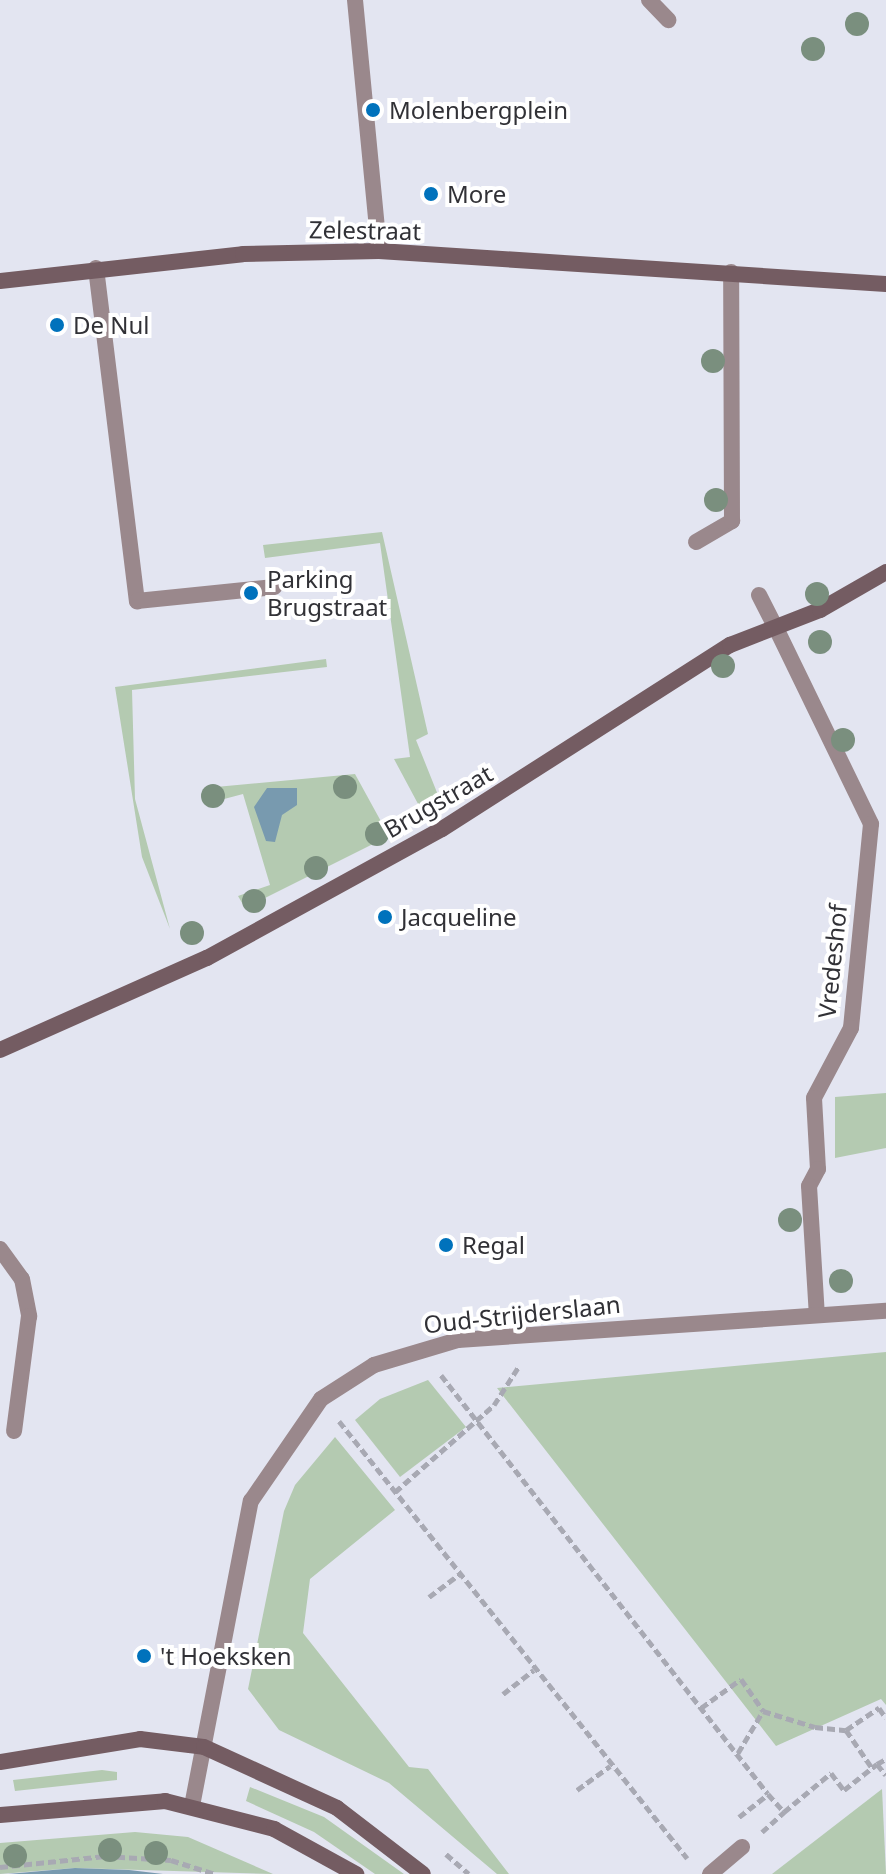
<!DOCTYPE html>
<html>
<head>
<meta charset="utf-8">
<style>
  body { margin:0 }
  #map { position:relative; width:886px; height:1874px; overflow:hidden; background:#e3e5f1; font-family:"Noto Sans",sans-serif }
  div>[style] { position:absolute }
  .green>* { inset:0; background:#b4cab1 }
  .water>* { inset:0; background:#789aaf }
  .path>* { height:5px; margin-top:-2.5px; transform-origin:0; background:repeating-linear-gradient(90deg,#a8a9b3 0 8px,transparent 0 12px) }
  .lane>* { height:16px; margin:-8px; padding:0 8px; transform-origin:8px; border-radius:8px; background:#9a888c }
  .street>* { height:16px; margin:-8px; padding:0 8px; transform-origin:8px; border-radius:8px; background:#9a888c }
  .secondary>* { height:16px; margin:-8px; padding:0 8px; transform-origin:8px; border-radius:8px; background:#745c62 }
  .trees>* { width:24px; height:24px; margin:-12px; border-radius:50%; background:#7a8f7e }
  .dots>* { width:22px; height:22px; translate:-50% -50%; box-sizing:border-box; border:4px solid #fff; border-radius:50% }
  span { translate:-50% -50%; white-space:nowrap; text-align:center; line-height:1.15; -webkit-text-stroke:8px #fff; paint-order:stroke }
  .poi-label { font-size:24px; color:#313136 }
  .left { translate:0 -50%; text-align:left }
  .street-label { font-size:24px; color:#313136 }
</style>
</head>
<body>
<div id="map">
  <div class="green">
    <div style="clip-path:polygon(382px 532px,428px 734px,416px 740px,442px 805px,424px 815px,394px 759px,410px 757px,380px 543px,265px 558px,263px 545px)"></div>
    <div style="clip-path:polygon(326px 659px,327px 667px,132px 690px,135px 799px,170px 929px,142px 857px,115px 687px)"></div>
    <div style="clip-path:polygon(355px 774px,389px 836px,245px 908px,238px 896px,270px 885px,243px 794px,209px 803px,205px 788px)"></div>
    <div style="clip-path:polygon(886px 1093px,886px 1148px,835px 1158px,835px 1097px)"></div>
    <div style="clip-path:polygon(886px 1352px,886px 1705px,881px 1699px,776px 1746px,497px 1388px)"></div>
    <div style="clip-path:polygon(428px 1380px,466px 1427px,400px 1477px,355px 1420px,380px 1399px)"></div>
    <div style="clip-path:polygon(335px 1437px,395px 1510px,310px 1579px,303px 1633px,409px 1767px,428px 1769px,509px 1874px,497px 1874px,389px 1783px,279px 1730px,248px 1689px,284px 1511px,295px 1485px)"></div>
    <div style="clip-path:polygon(102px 1770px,117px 1772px,117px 1780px,15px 1791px,13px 1780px)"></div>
    <div style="clip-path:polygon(250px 1787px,324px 1817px,404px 1874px,375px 1874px,314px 1832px,246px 1801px)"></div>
    <div style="clip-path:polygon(882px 1789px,886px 1874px,772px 1874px)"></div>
    <div style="clip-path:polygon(135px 1832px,188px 1837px,273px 1874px,75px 1868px,0 1874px,0 1843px)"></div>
  </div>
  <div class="water">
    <div style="clip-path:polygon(267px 788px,297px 788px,297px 805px,282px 815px,275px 842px,266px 841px,254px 807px)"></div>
    <div style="clip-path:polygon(75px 1868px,129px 1870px,163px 1874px,8px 1874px)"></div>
  </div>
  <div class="path">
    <div style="left:293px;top:610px;width:44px;rotate:-6.5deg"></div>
    <div style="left:441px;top:1375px;width:531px;rotate:52.03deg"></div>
    <div style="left:339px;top:1421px;width:559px;rotate:51.47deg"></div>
    <div style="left:395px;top:1492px;width:132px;rotate:-41.3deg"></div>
    <div style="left:494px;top:1405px;width:46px;rotate:-57.3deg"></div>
    <div style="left:429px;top:1597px;width:38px;rotate:-37deg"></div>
    <div style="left:503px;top:1694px;width:39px;rotate:-38deg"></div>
    <div style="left:701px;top:1708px;width:49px;rotate:-35.9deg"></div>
    <div style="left:741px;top:1679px;width:39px;rotate:55deg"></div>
    <div style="left:763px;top:1711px;width:54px;rotate:17.1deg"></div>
    <div style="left:815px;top:1727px;width:31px;rotate:6deg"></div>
    <div style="left:846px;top:1730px;width:40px;rotate:-34deg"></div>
    <div style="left:879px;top:1708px;width:12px;rotate:55deg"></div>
    <div style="left:846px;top:1730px;width:46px;rotate:55.6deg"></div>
    <div style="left:738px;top:1753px;width:49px;rotate:-59.2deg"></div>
    <div style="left:877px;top:1764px;width:10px;rotate:-29deg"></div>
    <div style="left:577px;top:1790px;width:41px;rotate:-36deg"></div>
    <div style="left:739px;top:1817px;width:37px;rotate:-38deg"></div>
    <div style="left:768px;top:1794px;width:24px;rotate:48deg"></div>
    <div style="left:784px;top:1812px;width:61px;rotate:-39.7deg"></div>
    <div style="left:831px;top:1773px;width:21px;rotate:53deg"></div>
    <div style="left:844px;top:1790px;width:42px;rotate:-38.2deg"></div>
    <div style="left:877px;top:1764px;width:14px;rotate:51deg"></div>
    <div style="left:762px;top:1832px;width:30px;rotate:-42deg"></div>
    <div style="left:446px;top:1854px;width:30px;rotate:41deg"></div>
    <div style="left:0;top:1867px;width:106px;rotate:-6deg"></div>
    <div style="left:105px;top:1856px;width:66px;rotate:3.5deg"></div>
    <div style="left:171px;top:1860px;width:46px;rotate:17.7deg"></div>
  </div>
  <div class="lane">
    <div style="left:649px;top:0;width:28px;rotate:46deg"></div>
    <div style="left:96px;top:268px;width:336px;rotate:83deg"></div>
    <div style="left:137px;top:601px;width:138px;rotate:-5.8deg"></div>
    <div style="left:696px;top:542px;width:42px;rotate:-30.3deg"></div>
    <div style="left:732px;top:521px;width:249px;rotate:-90.2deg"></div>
    <div style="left:759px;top:595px;width:35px;rotate:63deg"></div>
    <div style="left:710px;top:1874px;width:42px;rotate:-40.2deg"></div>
  </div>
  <div class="street">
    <div style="left:355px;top:0;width:252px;rotate:84.5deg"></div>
    <div style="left:775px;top:626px;width:220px;rotate:64.1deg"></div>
    <div style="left:871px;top:824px;width:205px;rotate:95.6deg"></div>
    <div style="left:851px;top:1028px;width:79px;rotate:117.9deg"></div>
    <div style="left:814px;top:1098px;width:71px;rotate:86.8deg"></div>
    <div style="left:818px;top:1169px;width:19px;rotate:118deg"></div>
    <div style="left:809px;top:1186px;width:129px;rotate:86.5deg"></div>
    <div style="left:0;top:1249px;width:37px;rotate:54deg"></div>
    <div style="left:22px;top:1279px;width:38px;rotate:79deg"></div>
    <div style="left:29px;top:1316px;width:116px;rotate:97.4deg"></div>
    <div style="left:192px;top:1806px;width:311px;rotate:-79.1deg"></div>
    <div style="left:251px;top:1501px;width:124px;rotate:-55.5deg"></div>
    <div style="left:321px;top:1399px;width:63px;rotate:-32.7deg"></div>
    <div style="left:374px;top:1365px;width:88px;rotate:-16.6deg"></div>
    <div style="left:458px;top:1340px;width:429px;rotate:-3.9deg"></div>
  </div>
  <div class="secondary">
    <div style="left:0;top:281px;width:244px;rotate:-6.3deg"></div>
    <div style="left:243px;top:254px;width:136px;rotate:-1.3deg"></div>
    <div style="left:379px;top:251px;width:508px;rotate:3.72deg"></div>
    <div style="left:0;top:1050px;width:227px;rotate:-24deg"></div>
    <div style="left:207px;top:958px;width:268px;rotate:-28.8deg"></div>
    <div style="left:442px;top:829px;width:342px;rotate:-32.6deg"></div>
    <div style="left:730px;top:645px;width:97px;rotate:-21.3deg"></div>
    <div style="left:820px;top:610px;width:76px;rotate:-29.9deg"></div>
    <div style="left:0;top:1762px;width:142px;rotate:-9.3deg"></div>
    <div style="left:140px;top:1739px;width:64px;rotate:7.1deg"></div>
    <div style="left:204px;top:1747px;width:146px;rotate:24.6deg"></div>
    <div style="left:337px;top:1808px;width:108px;rotate:37.5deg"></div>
    <div style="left:0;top:1815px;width:166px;rotate:-4.8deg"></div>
    <div style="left:165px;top:1801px;width:113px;rotate:14.4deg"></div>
    <div style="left:274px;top:1829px;width:94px;rotate:28.8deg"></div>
  </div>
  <div class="trees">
    <div style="left:857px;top:24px"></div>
    <div style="left:813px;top:49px"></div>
    <div style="left:713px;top:361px"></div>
    <div style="left:716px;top:500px"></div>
    <div style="left:817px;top:594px"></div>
    <div style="left:820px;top:642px"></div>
    <div style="left:723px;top:666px"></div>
    <div style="left:843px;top:740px"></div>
    <div style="left:345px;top:787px"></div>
    <div style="left:213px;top:796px"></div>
    <div style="left:377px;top:834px"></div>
    <div style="left:316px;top:868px"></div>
    <div style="left:254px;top:901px"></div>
    <div style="left:192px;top:933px"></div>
    <div style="left:790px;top:1220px"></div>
    <div style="left:841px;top:1281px"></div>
    <div style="left:110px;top:1850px"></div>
    <div style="left:156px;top:1853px"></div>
    <div style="left:15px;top:1856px"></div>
  </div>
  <div class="dots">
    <div style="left:373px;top:110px;background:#0072bc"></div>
    <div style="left:431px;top:194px;background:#0072bc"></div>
    <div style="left:57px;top:325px;background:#0072bc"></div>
    <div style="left:251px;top:593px;background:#0072bc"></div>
    <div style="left:385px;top:917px;background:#0072bc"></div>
    <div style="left:446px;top:1245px;background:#0072bc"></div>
    <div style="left:144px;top:1656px;background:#0072bc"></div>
  </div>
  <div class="poi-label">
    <span class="left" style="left:389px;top:110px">Molenbergplein</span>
    <span class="left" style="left:447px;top:194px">More</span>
    <span class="left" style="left:73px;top:325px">De Nul</span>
    <span class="left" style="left:267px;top:593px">Parking<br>Brugstraat</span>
    <span class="left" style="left:401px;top:917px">Jacqueline</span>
    <span class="left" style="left:462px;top:1245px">Regal</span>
    <span class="left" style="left:160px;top:1656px">'t Hoeksken</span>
  </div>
  <div class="street-label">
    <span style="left:365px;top:230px;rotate:1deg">Zelestraat</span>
    <span style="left:438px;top:801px;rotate:-30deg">Brugstraat</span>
    <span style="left:832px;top:961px;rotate:-84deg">Vredeshof</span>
    <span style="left:522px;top:1314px;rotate:-6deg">Oud-Strijderslaan</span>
  </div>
</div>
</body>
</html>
